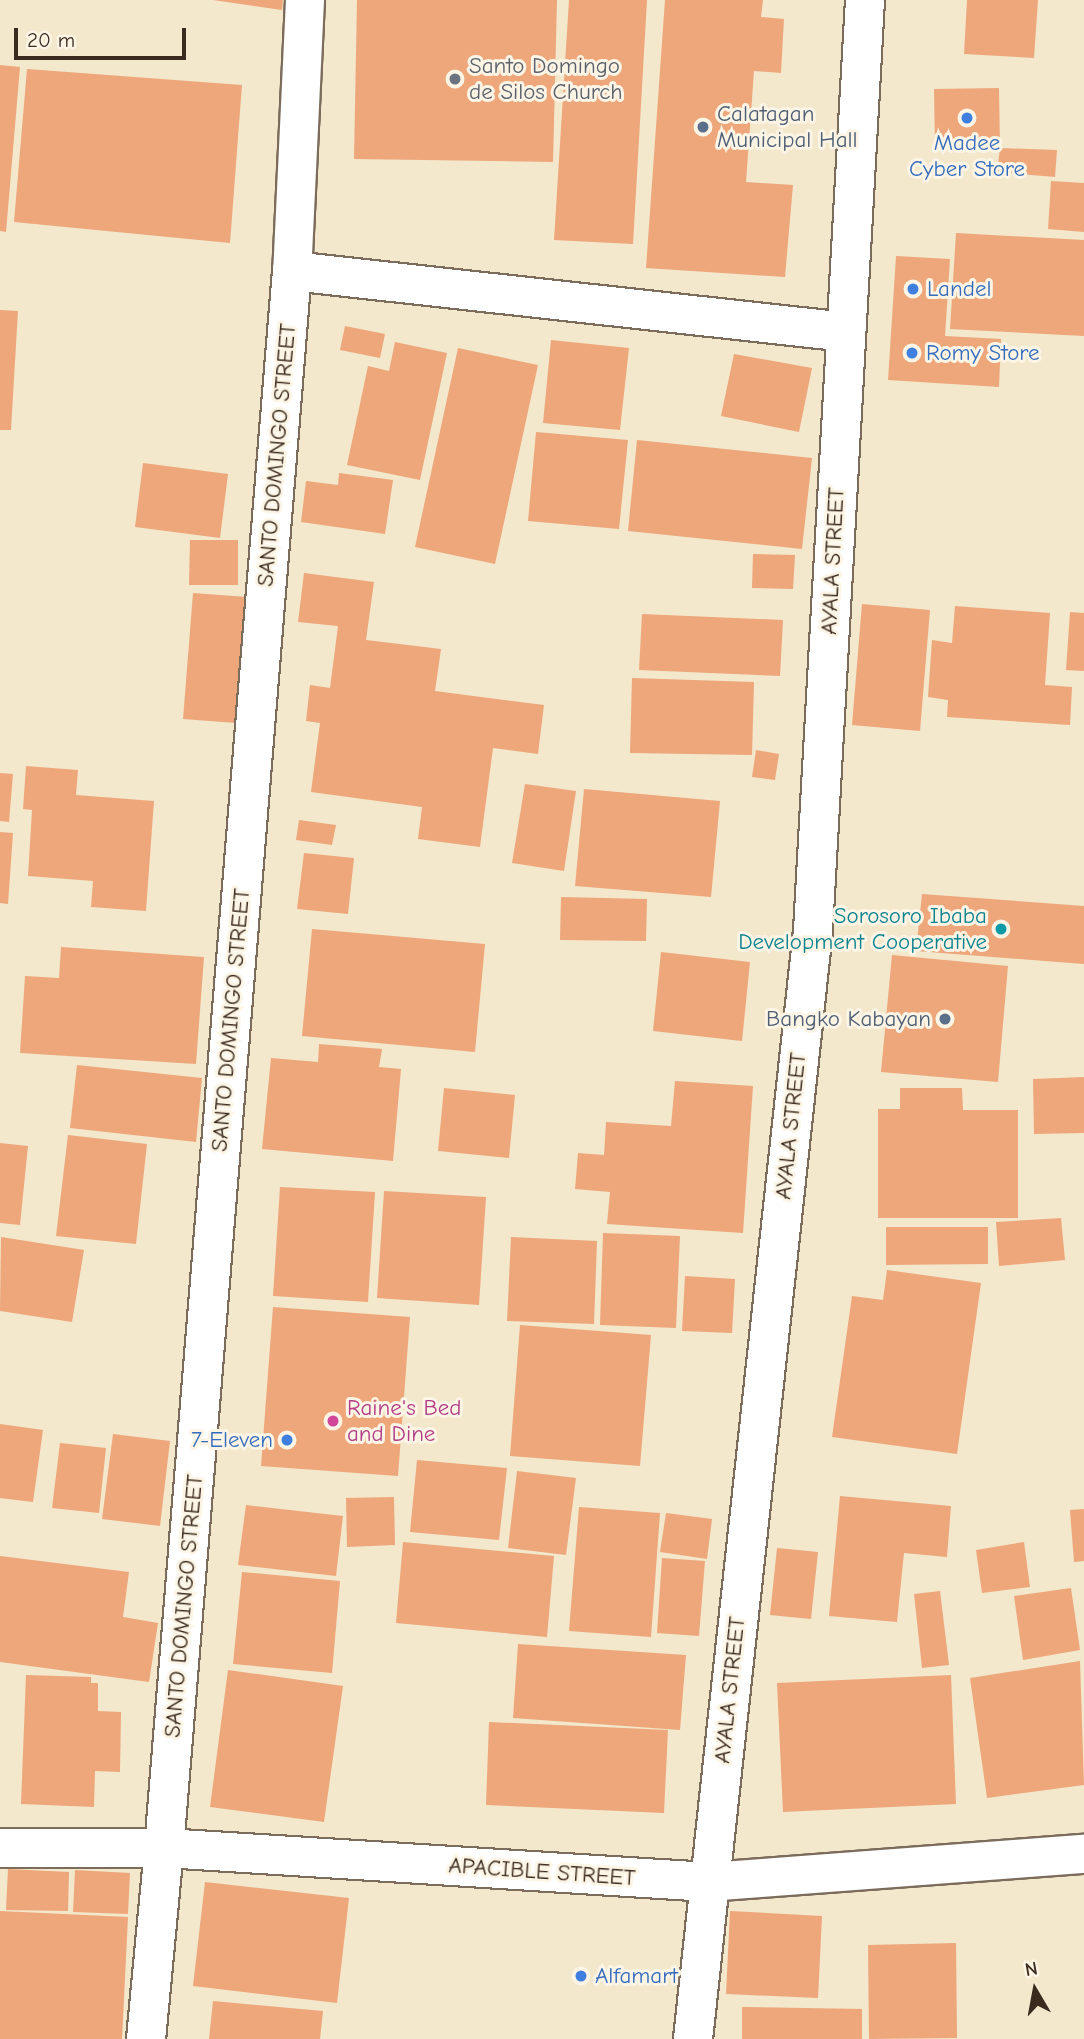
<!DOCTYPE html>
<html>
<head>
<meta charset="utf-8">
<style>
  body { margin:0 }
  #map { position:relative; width:1084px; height:2039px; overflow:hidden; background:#f3e7cc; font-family:"Comic Neue",sans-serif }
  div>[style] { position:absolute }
  .building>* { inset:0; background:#eda77b }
  .roads { filter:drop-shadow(2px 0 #7b6c5b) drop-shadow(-2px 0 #7b6c5b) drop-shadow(0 2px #7b6c5b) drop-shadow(0 -2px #7b6c5b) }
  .minor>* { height:38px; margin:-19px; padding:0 19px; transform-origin:19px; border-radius:19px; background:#fff }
  .tertiary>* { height:38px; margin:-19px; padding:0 19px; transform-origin:19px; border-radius:19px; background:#fff }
  .primary>* { height:38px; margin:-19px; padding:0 19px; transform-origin:19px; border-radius:19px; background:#fff }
  .dots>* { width:19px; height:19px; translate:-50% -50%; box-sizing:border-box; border:4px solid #fcf5e5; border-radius:50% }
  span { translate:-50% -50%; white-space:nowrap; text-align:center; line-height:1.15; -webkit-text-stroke:6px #fcf5e5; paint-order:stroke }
  .worship-label { font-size:23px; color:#5b616d }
  .left { translate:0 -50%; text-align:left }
  .service-label { font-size:23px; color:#4e5e75 }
  .right { translate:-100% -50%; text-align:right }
  .shop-label { font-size:23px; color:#366cbe }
  .street-label { font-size:23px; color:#3b2a1e }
  .culture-label { font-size:23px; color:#0d838f }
  .hotel-label { font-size:23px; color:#b23c85 }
  .north { position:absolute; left:1000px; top:1955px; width:70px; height:70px; -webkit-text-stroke:5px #fcf5e5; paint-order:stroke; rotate:350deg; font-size:19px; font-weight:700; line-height:28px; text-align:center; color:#3b2a1e }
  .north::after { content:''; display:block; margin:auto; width:24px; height:32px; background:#3b2a1e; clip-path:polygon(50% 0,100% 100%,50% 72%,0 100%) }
  .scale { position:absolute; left:14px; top:28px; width:172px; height:32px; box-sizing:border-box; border:4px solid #3b2a1e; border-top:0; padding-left:9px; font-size:21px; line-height:24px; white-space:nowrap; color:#3b2a1e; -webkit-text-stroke:5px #fcf5e5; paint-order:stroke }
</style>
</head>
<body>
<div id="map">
  <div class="building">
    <div style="clip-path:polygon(213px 0,283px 0,282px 10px)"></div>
    <div style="clip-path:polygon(357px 0,557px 0,553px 162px,354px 159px)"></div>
    <div style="clip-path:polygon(569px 0,647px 0,633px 244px,554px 240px)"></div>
    <div style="clip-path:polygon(665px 0,763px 0,761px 17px,784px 19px,781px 73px,754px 71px,746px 182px,793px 185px,785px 277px,646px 268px)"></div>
    <div style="clip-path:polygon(967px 0,1038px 0,1034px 58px,964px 54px)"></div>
    <div style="clip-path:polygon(0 65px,20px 67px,6px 232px,0 231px)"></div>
    <div style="clip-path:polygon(27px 69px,242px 85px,230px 243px,14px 222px)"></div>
    <div style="clip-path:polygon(999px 88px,1000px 148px,1057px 150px,1055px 177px,997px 172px,1000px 148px,935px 148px,934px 89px)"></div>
    <div style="clip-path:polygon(1051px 181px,1084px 183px,1084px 232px,1048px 229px)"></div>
    <div style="clip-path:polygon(956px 233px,1084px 240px,1084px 336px,950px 329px)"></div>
    <div style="clip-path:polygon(896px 256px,950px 259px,945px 336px,1001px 339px,999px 387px,888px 380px)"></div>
    <div style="clip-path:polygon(0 310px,18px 311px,11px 430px,0 430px)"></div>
    <div style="clip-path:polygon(345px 326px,385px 334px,380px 358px,340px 350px)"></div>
    <div style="clip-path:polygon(551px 340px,629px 348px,620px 430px,543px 423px)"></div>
    <div style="clip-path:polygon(395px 342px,447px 353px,420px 480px,347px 465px,368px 366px,389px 371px)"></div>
    <div style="clip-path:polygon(458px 348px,538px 365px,495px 564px,415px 547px)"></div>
    <div style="clip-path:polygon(734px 354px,812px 368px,799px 432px,721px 416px)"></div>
    <div style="clip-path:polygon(536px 432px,628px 440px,619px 529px,528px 521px)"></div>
    <div style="clip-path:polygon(637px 440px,812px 458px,802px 549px,628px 531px)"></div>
    <div style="clip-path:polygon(143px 463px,228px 474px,220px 538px,135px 527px)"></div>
    <div style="clip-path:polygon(339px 473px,393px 480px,385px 534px,301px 522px,306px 481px,338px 485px)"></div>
    <div style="clip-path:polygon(190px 540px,238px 540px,238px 585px,189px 585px)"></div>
    <div style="clip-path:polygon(753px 554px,795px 555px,793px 589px,752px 588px)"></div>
    <div style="clip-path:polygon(304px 573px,374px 582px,366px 640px,441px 649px,435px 691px,544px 705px,538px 754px,493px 748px,480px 847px,418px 839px,422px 807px,311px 792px,320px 723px,306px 721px,310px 685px,330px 688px,338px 626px,298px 622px)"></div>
    <div style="clip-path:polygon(193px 593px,247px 597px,236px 723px,183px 719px)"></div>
    <div style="clip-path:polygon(862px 604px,930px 610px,920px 731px,852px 725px)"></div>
    <div style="clip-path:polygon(955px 606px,1050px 613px,1045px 685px,1072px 687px,1070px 725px,947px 717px,948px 700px,928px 697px,932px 640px,952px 643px)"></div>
    <div style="clip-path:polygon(1070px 612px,1084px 613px,1084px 671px,1066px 670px)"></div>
    <div style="clip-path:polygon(642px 614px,783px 620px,780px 676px,639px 670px)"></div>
    <div style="clip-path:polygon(632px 678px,754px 682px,752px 755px,630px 753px)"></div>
    <div style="clip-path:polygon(756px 750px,779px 754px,775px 780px,752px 777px)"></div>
    <div style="clip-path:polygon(26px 766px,78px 770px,76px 795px,154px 801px,146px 911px,91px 907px,93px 881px,28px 876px,32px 810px,23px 809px)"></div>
    <div style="clip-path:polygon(0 773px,13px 774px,9px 822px,0 821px)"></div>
    <div style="clip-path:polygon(525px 784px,576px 791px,564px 871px,512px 863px)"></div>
    <div style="clip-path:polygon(584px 789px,720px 801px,711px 897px,575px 886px)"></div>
    <div style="clip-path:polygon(299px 820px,336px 825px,332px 845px,296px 840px)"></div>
    <div style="clip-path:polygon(0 832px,13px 833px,8px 904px,0 903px)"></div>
    <div style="clip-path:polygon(304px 853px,354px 858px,348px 914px,297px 909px)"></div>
    <div style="clip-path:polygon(922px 894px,1084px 906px,1084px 964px,916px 951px)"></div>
    <div style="clip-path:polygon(561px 897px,647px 899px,646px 941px,560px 940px)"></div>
    <div style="clip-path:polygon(312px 929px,485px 944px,475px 1052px,302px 1036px)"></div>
    <div style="clip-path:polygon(61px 947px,204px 957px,196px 1064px,20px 1053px,25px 976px,59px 978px)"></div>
    <div style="clip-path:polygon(661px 952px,750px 962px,742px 1041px,653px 1031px)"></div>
    <div style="clip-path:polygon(892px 955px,1008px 966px,998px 1082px,881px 1072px)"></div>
    <div style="clip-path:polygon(319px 1044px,382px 1049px,379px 1067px,401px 1069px,393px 1161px,262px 1149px,271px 1058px,318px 1062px)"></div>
    <div style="clip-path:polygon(77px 1065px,202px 1078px,196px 1142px,70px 1128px)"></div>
    <div style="clip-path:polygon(1084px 1077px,1084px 1133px,1034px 1134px,1033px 1079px)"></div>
    <div style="clip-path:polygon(675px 1081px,753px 1086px,743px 1233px,607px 1224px,610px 1192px,575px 1189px,578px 1153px,604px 1155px,606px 1122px,671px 1126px)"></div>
    <div style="clip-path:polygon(444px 1088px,515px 1095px,509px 1158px,438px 1151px)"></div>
    <div style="clip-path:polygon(900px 1088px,962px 1088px,963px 1110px,1018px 1110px,1018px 1218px,878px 1218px,878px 1109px,900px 1109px)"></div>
    <div style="clip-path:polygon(68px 1135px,147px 1144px,136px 1244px,56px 1236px)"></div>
    <div style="clip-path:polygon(0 1143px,28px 1146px,20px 1225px,0 1223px)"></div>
    <div style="clip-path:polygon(280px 1187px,375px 1192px,368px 1302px,273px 1296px)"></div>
    <div style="clip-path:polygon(384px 1191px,486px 1197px,479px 1305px,377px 1298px)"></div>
    <div style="clip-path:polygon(1061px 1218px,1065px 1260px,999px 1266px,996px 1222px)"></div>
    <div style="clip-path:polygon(886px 1227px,988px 1227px,988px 1264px,886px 1265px)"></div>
    <div style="clip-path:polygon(603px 1233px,680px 1236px,676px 1328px,600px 1325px)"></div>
    <div style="clip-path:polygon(1px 1237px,84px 1250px,72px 1322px,0 1311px)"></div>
    <div style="clip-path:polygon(511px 1237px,597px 1241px,594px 1324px,507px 1321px)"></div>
    <div style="clip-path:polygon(887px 1270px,981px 1283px,957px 1454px,832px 1437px,852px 1296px,883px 1300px)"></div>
    <div style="clip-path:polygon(685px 1276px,735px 1279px,732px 1333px,682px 1331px)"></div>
    <div style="clip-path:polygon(273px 1307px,410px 1317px,398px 1476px,261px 1466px)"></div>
    <div style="clip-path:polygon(520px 1325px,651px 1335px,640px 1466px,510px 1456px)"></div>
    <div style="clip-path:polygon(0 1424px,43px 1430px,33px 1502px,0 1498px)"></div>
    <div style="clip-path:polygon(113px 1434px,170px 1441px,160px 1526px,102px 1519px)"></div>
    <div style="clip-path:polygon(60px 1443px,106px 1448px,99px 1513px,52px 1508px)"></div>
    <div style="clip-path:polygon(417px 1460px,507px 1468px,499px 1540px,410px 1532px)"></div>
    <div style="clip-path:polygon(517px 1471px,576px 1478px,566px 1555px,508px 1548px)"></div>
    <div style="clip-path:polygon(840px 1496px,951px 1506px,947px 1557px,904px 1553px,897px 1622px,829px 1616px)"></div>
    <div style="clip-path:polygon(394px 1497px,395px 1545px,347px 1547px,346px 1498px)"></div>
    <div style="clip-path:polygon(246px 1505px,343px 1516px,336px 1576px,238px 1565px)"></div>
    <div style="clip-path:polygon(579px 1507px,660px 1513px,651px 1637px,569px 1631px)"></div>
    <div style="clip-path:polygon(1084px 1509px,1084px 1561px,1074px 1562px,1070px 1510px)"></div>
    <div style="clip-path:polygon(666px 1513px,712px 1519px,707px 1559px,660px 1552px)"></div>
    <div style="clip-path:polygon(403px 1542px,554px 1556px,547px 1637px,396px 1623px)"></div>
    <div style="clip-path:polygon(1024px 1542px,1030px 1587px,982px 1593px,976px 1550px)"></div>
    <div style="clip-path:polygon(777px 1548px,818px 1552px,811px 1619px,770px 1615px)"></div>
    <div style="clip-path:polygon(0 1556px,129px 1572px,123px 1617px,158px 1623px,149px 1682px,0 1662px)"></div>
    <div style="clip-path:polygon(662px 1558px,705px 1561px,699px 1636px,657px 1633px)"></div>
    <div style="clip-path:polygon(242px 1572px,340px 1581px,332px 1673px,233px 1664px)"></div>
    <div style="clip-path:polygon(1071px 1588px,1080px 1650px,1023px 1660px,1014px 1596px)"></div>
    <div style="clip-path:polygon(940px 1591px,949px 1665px,922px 1668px,914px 1594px)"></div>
    <div style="clip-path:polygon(518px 1644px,686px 1655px,680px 1730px,513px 1718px)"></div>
    <div style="clip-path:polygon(1080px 1661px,1084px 1785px,987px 1798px,970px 1678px)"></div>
    <div style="clip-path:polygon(228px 1670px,343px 1686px,324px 1822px,210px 1807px)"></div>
    <div style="clip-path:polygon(26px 1675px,91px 1677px,91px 1683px,98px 1683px,98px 1711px,121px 1712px,120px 1772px,95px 1771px,94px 1807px,21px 1804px)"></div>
    <div style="clip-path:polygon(951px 1675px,956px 1804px,783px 1812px,777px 1683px)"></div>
    <div style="clip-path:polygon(489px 1722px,668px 1730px,664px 1813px,486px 1805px)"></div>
    <div style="clip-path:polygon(8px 1869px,69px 1872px,68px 1911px,6px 1910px)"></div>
    <div style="clip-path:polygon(75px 1870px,130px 1873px,128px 1914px,73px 1912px)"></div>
    <div style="clip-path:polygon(205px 1882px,349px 1898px,337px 2003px,193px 1986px)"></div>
    <div style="clip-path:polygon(0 1911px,128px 1917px,122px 2039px,0 2039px)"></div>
    <div style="clip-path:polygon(730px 1911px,822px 1916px,818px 1998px,726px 1994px)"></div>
    <div style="clip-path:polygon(956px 1943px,957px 2038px,869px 2039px,868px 1945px)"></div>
    <div style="clip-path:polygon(213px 2001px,323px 2011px,320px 2039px,209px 2039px)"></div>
    <div style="clip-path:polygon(742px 2007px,862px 2009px,862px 2039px,742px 2039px)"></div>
  </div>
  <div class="roads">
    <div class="minor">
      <div style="left:292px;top:271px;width:557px;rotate:6.28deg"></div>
      <div style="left:146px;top:2039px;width:192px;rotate:-84.6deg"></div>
    </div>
    <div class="tertiary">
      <div style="left:0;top:1848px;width:164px"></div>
      <div style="left:709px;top:1882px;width:376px;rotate:-4.3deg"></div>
    </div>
    <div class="primary">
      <div style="left:305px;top:0;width:271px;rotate:92.7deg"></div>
      <div style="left:292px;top:271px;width:1582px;rotate:94.64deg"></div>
      <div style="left:164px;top:1848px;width:546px;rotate:3.57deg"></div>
      <div style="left:693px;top:2039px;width:1115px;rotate:-83.82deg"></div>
      <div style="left:813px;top:930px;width:931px;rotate:-86.8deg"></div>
    </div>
  </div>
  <div class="dots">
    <div style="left:455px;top:79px;background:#6b7280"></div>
    <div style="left:967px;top:118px;background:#3f7fe0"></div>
    <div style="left:703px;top:127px;background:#5c6f8a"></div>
    <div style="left:913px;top:289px;background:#3f7fe0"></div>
    <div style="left:912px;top:353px;background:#3f7fe0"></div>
    <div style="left:1001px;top:929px;background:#0f9aa8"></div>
    <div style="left:945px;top:1019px;background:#5c6f8a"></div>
    <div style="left:333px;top:1421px;background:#d1479c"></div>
    <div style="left:287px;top:1440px;background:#3f7fe0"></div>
    <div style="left:581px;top:1976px;background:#3f7fe0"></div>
  </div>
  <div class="worship-label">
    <span class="left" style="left:469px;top:79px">Santo Domingo<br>de Silos Church</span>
  </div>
  <div class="service-label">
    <span class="left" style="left:717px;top:127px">Calatagan<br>Municipal Hall</span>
    <span class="right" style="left:931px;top:1019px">Bangko Kabayan</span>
  </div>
  <div class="shop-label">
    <span style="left:967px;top:156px">Madee<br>Cyber Store</span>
    <span class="left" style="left:927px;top:289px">Landel</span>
    <span class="left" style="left:926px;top:353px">Romy Store</span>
    <span class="right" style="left:273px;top:1440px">7-Eleven</span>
    <span class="left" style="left:595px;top:1976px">Alfamart</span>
  </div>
  <div class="street-label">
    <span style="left:277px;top:455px;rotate:-85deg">SANTO DOMINGO STREET</span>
    <span style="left:833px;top:561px;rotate:-87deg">AYALA STREET</span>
    <span style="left:231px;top:1020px;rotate:-85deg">SANTO DOMINGO STREET</span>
    <span style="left:791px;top:1126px;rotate:-84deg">AYALA STREET</span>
    <span style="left:184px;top:1606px;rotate:-85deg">SANTO DOMINGO STREET</span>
    <span style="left:730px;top:1690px;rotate:-84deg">AYALA STREET</span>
    <span style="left:542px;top:1872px;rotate:4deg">APACIBLE STREET</span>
  </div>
  <div class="culture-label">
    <span class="right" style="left:987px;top:929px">Sorosoro Ibaba<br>Development Cooperative</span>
  </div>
  <div class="hotel-label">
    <span class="left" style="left:347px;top:1421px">Raine's Bed<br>and Dine</span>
  </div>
  <div class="north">N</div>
  <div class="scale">20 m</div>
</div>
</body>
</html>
